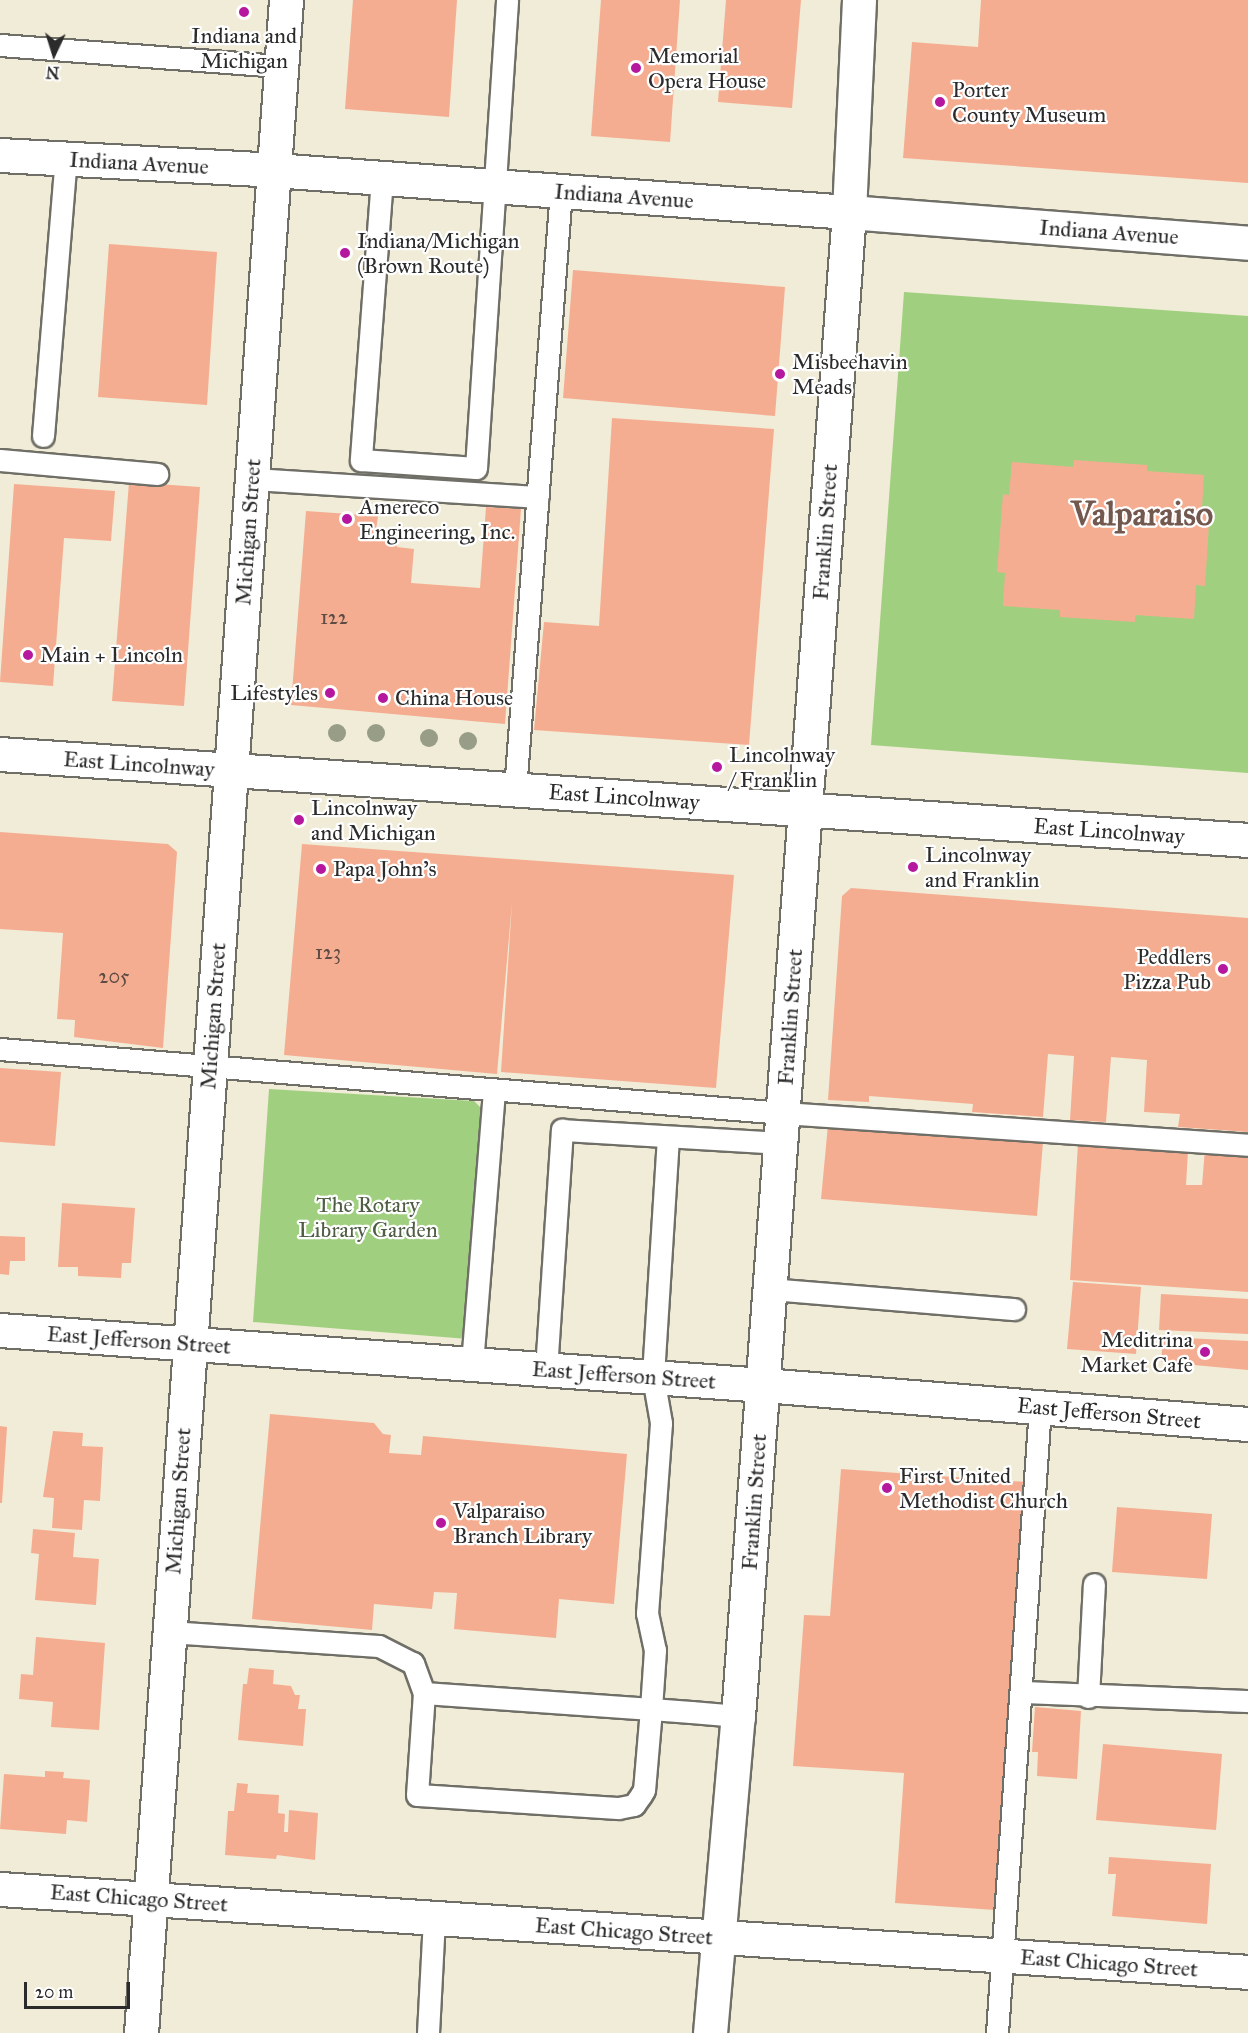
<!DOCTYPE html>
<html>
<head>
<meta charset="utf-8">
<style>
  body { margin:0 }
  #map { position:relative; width:1248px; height:2033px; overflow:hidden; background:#f1ecd7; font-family:"IM FELL Great Primer",serif }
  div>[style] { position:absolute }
  .green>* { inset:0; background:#a0d07f }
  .building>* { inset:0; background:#f5ad91 }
  .roads { filter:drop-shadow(2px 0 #706f67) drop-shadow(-2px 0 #706f67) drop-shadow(0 2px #706f67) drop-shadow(0 -2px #706f67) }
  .service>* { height:21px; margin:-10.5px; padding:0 10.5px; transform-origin:10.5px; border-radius:10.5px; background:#fff }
  .minor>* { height:33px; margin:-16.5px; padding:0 16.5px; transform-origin:16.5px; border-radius:16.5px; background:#fff }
  .secondary>* { height:33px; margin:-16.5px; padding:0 16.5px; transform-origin:16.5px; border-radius:16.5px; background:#fff }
  .primary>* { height:33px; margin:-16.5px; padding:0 16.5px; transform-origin:16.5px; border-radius:16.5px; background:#fff }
  .trees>* { width:18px; height:18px; margin:-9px; border-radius:50%; background:#979d86 }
  .dots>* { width:16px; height:16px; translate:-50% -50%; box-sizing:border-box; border:3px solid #fff; border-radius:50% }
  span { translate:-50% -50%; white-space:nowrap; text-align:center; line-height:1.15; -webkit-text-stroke:4.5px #fff; paint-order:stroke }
  .number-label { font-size:20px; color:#5e4c44 }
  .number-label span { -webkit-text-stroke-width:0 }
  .poi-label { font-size:22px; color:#2b2b2b }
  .left { translate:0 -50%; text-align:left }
  .right { translate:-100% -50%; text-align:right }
  .street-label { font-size:22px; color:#2b2b2b }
  .park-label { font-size:22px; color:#4e5d44 }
  .town-label { font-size:34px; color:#72584f; font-weight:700 }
  .north { position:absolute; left:24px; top:24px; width:60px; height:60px; -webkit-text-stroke:4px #fff; paint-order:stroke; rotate:184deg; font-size:16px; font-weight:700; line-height:24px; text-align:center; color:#2b2b2b }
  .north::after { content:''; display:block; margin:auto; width:21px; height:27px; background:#2b2b2b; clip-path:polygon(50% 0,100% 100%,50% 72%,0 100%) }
  .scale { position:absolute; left:24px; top:1982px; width:106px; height:27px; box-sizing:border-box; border:3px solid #2b2b2b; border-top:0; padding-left:8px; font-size:18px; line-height:21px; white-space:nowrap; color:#2b2b2b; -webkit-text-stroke:4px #fff; paint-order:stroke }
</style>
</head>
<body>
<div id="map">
  <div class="green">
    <div style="clip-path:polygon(904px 292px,1248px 316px,1248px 773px,871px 745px)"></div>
    <div style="clip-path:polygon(269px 1089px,474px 1101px,484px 1111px,468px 1339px,253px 1322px)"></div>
  </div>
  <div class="building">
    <div style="clip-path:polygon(353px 0,457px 0,449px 117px,345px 109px)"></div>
    <div style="clip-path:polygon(601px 0,680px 0,670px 142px,591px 136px)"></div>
    <div style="clip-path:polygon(726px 0,801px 0,792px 108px,718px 102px)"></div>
    <div style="clip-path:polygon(981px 0,1248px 0,1248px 183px,903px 158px,912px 42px,978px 47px)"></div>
    <div style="clip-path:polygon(109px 244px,217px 252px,207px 405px,98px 397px)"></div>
    <div style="clip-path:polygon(573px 270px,785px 287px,775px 416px,563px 398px)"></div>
    <div style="clip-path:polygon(612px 418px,774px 429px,749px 745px,534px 730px,544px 622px,599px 626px)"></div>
    <div style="clip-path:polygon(1074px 460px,1147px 465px,1147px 471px,1204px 475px,1202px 508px,1210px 508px,1205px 586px,1196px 585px,1194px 619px,1135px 615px,1135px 622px,1060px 617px,1060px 610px,1003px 606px,1005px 573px,997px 572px,1003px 494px,1009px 495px,1012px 462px,1073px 467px)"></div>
    <div style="clip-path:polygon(129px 482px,200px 487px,184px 706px,112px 701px)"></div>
    <div style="clip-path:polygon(14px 484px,115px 491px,111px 541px,64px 538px,53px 686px,0 682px)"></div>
    <div style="clip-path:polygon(486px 507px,521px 509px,505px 724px,291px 705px,306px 511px,378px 516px,376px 530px,398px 532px,397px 547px,414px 549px,411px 583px,480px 588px)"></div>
    <div style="clip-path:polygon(0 832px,168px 844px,177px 852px,163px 1048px,74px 1037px,75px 1020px,57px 1019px,63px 933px,0 929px)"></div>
    <div style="clip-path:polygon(302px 844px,734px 875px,716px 1088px,501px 1072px,512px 903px,497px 1074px,284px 1055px)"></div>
    <div style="clip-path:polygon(851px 888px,1248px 918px,1248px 1132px,1178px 1127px,1180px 1114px,1144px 1112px,1147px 1060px,1111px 1057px,1106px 1122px,1070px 1120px,1074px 1056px,1048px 1054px,1043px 1117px,972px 1112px,973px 1104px,869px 1096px,869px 1102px,828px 1100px,842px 896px)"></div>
    <div style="clip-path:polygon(0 1068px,61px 1072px,55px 1146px,0 1142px)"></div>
    <div style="clip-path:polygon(828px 1125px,1043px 1142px,1037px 1216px,821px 1199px)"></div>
    <div style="clip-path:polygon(1078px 1143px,1188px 1151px,1186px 1185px,1202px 1185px,1205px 1149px,1248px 1153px,1248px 1292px,1070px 1280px)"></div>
    <div style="clip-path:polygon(62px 1203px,135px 1208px,131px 1263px,122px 1263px,121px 1278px,78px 1276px,78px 1267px,58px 1267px)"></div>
    <div style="clip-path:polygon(0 1236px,25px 1237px,25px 1261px,10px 1261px,9px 1275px,0 1274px)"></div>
    <div style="clip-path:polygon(1073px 1282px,1141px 1287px,1136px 1354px,1067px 1349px)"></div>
    <div style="clip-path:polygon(1161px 1294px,1248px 1299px,1248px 1334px,1159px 1330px)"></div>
    <div style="clip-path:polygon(1163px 1337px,1248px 1341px,1248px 1370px,1161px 1362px)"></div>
    <div style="clip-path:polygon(270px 1414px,374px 1423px,383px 1434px,391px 1435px,389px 1453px,421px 1455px,423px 1436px,627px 1454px,614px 1604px,559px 1599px,556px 1638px,454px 1629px,457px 1593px,434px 1592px,432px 1609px,374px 1604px,372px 1630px,252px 1619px)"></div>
    <div style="clip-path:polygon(0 1426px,7px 1427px,2px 1503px,0 1503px)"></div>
    <div style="clip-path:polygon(53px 1431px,83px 1433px,82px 1446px,103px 1447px,100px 1501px,84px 1500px,82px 1530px,52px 1528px,54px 1498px,43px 1497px)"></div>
    <div style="clip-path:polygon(841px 1469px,1026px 1482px,995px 1910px,895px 1903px,904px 1773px,793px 1766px,804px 1615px,830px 1616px)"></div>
    <div style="clip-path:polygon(1117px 1507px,1212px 1514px,1207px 1579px,1112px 1572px)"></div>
    <div style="clip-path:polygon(33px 1529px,75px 1533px,73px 1557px,99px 1559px,96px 1605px,35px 1600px,39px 1554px,31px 1553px)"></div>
    <div style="clip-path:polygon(36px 1637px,105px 1643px,99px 1730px,51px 1727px,53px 1702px,19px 1699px,21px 1674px,33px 1675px)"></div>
    <div style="clip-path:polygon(249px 1668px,274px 1670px,273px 1684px,291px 1686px,295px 1695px,300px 1695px,298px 1709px,306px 1709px,303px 1746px,238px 1740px,243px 1684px,247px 1684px)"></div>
    <div style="clip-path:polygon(1035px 1707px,1081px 1711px,1077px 1779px,1037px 1776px,1038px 1752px,1032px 1752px)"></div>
    <div style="clip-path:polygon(1103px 1744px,1222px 1754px,1216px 1830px,1096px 1820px)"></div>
    <div style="clip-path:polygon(45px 1771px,64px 1772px,63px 1778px,90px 1780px,87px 1822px,67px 1820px,66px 1834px,0 1829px,4px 1774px,45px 1777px)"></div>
    <div style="clip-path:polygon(237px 1783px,248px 1784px,247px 1793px,279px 1795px,278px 1813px,285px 1814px,284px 1832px,288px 1832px,289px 1810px,318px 1813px,315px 1860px,277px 1855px,276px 1859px,225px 1855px,228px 1811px,234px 1811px)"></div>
    <div style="clip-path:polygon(1109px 1857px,1211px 1864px,1207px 1924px,1112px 1916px,1116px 1874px,1108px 1874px)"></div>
  </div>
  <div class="roads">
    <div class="service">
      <div style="left:0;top:45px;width:283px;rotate:4.3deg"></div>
      <div style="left:382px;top:178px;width:283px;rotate:94.3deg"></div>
      <div style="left:361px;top:460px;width:115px;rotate:4deg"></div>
      <div style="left:476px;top:468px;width:469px;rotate:-86.2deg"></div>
      <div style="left:43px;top:436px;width:278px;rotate:-85.3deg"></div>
      <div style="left:0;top:460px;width:158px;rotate:5.1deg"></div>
      <div style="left:252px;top:479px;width:286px;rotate:3.6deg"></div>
      <div style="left:515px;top:790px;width:601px;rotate:-85.61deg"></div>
      <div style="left:0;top:1049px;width:786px;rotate:4.67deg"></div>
      <div style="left:783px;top:1113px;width:466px;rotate:3.9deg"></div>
      <div style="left:668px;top:1137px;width:240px;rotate:93.6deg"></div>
      <div style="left:653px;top:1377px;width:47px;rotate:80.1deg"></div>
      <div style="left:661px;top:1423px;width:191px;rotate:94.2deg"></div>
      <div style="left:647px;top:1613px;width:38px;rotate:78deg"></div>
      <div style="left:655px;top:1650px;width:59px;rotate:93.9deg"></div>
      <div style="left:651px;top:1709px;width:81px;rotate:94.9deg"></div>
      <div style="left:644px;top:1790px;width:6px;rotate:121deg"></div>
      <div style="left:641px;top:1795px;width:12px;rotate:125deg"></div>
      <div style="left:634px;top:1805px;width:16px;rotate:169deg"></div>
      <div style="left:618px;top:1808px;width:201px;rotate:-176.3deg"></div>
      <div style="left:417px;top:1795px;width:102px;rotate:-86.1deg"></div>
      <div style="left:424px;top:1693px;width:228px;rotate:4deg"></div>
      <div style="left:651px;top:1709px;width:40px;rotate:4.3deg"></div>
      <div style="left:691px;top:1712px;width:47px;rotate:4.9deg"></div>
      <div style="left:770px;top:1289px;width:245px;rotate:4.7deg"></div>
      <div style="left:472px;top:1364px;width:275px;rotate:-85.4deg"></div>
      <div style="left:546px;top:1370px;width:241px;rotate:-86.2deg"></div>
      <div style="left:562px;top:1130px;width:218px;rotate:3.4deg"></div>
      <div style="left:169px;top:1632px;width:210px;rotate:3.8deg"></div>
      <div style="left:379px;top:1646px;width:38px;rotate:27deg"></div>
      <div style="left:413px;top:1663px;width:32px;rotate:70deg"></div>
      <div style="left:1022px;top:1692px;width:226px;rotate:2.3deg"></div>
      <div style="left:1088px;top:1697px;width:113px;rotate:-87deg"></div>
      <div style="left:428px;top:2033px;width:115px;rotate:-87deg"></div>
      <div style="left:997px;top:2033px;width:627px;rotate:-86.07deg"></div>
    </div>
    <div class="minor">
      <div style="left:0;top:155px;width:274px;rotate:3.1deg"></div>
      <div style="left:274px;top:170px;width:577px;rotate:4.18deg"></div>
      <div style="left:849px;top:212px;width:212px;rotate:-87.3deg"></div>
      <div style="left:0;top:1330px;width:765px;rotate:4.12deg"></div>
      <div style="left:0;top:1889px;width:1251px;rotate:3.8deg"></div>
      <div style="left:141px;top:2033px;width:2038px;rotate:-85.92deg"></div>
    </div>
    <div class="secondary">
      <div style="left:763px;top:1385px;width:487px;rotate:4.6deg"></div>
      <div style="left:710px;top:2033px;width:318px;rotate:-85deg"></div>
      <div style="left:738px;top:1716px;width:1508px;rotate:-85.78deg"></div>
      <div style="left:849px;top:212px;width:400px;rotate:4.4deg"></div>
    </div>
    <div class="primary">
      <div style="left:0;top:754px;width:1251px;rotate:3.94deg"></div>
    </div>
  </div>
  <div class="trees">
    <div style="left:337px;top:733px"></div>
    <div style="left:376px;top:733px"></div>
    <div style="left:429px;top:738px"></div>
    <div style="left:468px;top:741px"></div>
  </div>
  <div class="dots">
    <div style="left:244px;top:12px;background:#b5179e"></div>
    <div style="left:636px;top:68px;background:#b5179e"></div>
    <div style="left:940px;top:102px;background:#b5179e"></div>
    <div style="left:345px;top:253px;background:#b5179e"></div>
    <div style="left:780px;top:374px;background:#b5179e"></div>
    <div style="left:347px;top:519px;background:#b5179e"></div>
    <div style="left:28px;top:655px;background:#b5179e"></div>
    <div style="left:330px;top:693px;background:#b5179e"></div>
    <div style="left:383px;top:698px;background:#b5179e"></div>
    <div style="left:717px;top:767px;background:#b5179e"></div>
    <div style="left:299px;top:820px;background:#b5179e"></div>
    <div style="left:913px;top:867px;background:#b5179e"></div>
    <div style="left:321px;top:869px;background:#b5179e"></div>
    <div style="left:1223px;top:969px;background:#b5179e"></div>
    <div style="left:1205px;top:1352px;background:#b5179e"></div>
    <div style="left:887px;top:1488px;background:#b5179e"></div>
    <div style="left:441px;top:1523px;background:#b5179e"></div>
  </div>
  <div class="number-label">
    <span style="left:334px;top:617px">122</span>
    <span style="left:328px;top:952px">123</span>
    <span style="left:114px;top:976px">205</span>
  </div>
  <div class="poi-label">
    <span style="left:244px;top:48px">Indiana and<br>Michigan</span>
    <span class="left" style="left:648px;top:68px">Memorial<br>Opera House</span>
    <span class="left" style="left:952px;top:102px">Porter<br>County Museum</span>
    <span class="left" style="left:357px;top:253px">Indiana/Michigan<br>(Brown Route)</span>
    <span class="left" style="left:792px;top:374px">Misbeehavin<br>Meads</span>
    <span class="left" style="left:359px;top:519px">Amereco<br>Engineering, Inc.</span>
    <span class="left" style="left:40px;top:655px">Main + Lincoln</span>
    <span class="right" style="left:318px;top:693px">Lifestyles</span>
    <span class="left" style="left:395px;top:698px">China House</span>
    <span class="left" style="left:729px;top:767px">Lincolnway<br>/ Franklin</span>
    <span class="left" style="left:311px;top:820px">Lincolnway<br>and Michigan</span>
    <span class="left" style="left:925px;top:867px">Lincolnway<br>and Franklin</span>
    <span class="left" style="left:333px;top:869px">Papa John's</span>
    <span class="right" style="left:1211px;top:969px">Peddlers<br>Pizza Pub</span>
    <span class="right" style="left:1193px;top:1352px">Meditrina<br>Market Cafe</span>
    <span class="left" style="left:899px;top:1488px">First United<br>Methodist Church</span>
    <span class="left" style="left:453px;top:1523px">Valparaiso<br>Branch Library</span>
  </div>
  <div class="street-label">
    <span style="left:139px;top:163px;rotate:3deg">Indiana Avenue</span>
    <span style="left:624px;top:196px;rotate:4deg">Indiana Avenue</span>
    <span style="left:1109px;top:232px;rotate:4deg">Indiana Avenue</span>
    <span style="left:248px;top:532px;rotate:-86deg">Michigan Street</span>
    <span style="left:825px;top:532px;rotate:-86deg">Franklin Street</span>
    <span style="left:139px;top:764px;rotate:4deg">East Lincolnway</span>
    <span style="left:624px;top:797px;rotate:4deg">East Lincolnway</span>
    <span style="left:1109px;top:831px;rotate:4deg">East Lincolnway</span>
    <span style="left:213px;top:1016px;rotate:-86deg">Michigan Street</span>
    <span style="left:790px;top:1017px;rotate:-86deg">Franklin Street</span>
    <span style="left:139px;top:1340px;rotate:4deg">East Jefferson Street</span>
    <span style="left:624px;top:1375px;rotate:4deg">East Jefferson Street</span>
    <span style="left:1109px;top:1413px;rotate:5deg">East Jefferson Street</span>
    <span style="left:178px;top:1501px;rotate:-86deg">Michigan Street</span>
    <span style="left:754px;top:1502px;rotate:-86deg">Franklin Street</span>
    <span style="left:139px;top:1898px;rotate:4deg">East Chicago Street</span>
    <span style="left:624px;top:1931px;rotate:4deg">East Chicago Street</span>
    <span style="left:1109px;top:1963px;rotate:4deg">East Chicago Street</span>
  </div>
  <div class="park-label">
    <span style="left:368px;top:1217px">The Rotary<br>Library Garden</span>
  </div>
  <div class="town-label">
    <span style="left:1142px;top:514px">Valparaiso</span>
  </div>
  <div class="north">N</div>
  <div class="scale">20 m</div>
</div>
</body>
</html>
